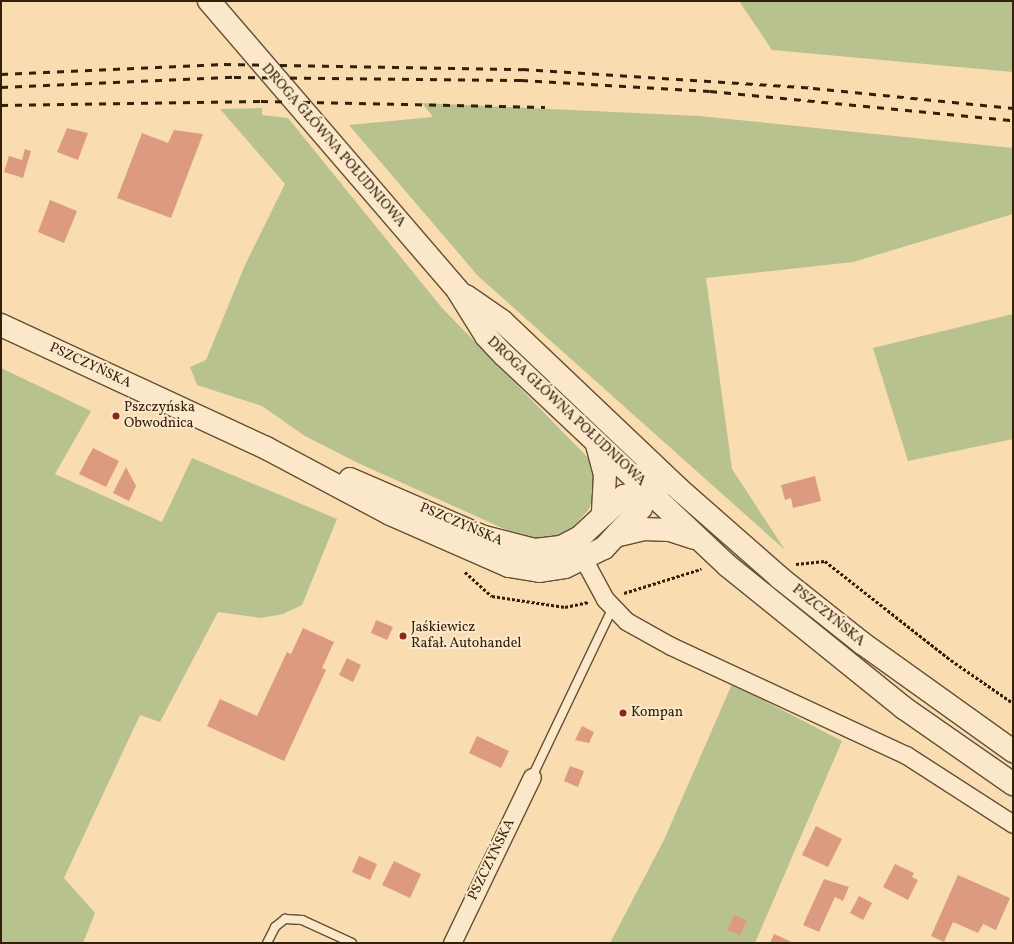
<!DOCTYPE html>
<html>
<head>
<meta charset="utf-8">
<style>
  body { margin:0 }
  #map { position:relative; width:1014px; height:944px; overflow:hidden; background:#f9dcaf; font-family:Vollkorn,serif }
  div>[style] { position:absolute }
  .green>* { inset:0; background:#b8c28f }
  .building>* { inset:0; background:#dc9b80 }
  .path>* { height:2.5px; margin-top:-1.25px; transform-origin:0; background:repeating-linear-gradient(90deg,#32200a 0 3px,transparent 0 5px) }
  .roads { filter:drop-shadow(1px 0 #644f33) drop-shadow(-1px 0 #644f33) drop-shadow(0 1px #644f33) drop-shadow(0 -1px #644f33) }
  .service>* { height:8px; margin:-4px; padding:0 4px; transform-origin:4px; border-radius:4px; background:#fbe8cb }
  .minor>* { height:17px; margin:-8.5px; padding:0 8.5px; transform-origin:8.5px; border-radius:8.5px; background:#fbe8cb }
  .secondary>* { height:22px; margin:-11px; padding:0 11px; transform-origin:11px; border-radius:11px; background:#fbe8cb }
  .rail>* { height:3px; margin-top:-1.5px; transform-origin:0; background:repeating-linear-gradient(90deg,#32200a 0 7px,transparent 0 14px) }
  .dots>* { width:11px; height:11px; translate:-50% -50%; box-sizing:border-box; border:2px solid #fbe8cb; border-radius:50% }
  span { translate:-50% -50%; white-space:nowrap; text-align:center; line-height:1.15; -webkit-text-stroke:4px #fbe8cb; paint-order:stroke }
  .street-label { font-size:14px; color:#32200a }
  .poi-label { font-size:14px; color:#32200a }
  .left { translate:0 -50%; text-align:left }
  .frame { position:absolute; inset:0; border:2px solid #32200a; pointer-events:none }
</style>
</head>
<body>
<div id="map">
  <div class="green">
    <div style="clip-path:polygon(739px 1px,1013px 1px,1013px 72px,772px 50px)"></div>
    <div style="clip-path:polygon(422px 103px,699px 116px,1013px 148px,1013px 214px,853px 262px,706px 278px,732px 469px,785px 550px,478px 276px,349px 125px,433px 117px)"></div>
    <div style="clip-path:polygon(262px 108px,262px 115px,288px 118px,442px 308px,594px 464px,598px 484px,589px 509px,567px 534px,529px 540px,358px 463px,305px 436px,262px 406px,197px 385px,190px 367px,206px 360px,245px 265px,285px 184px,220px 109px)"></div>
    <div style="clip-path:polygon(1013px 314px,1013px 439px,908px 461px,873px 348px)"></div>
    <div style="clip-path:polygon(1px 368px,91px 411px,55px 474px,162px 522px,192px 458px,337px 519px,302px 605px,283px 614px,261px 618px,218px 612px,160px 722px,140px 715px,64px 878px,95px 913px,83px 943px,1px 943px)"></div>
    <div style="clip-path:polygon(732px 684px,842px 741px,755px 943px,610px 943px,664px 840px)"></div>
  </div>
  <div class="building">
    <div style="clip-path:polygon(67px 128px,88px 133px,78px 160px,57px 152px)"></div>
    <div style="clip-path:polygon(174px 130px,203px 134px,171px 218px,117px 198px,142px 133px,168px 143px)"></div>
    <div style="clip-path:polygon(25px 149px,31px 151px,23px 178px,4px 172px,9px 156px,22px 160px)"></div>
    <div style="clip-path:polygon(50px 200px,77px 211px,64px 243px,38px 232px)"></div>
    <div style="clip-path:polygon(93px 448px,119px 461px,106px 487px,79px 474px)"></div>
    <div style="clip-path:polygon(126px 467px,136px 486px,129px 501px,113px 493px)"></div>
    <div style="clip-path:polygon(815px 476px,821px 501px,793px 508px,791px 498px,785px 500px,781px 485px)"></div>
    <div style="clip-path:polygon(376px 620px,393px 627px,387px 640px,371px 633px)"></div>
    <div style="clip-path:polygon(303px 628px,334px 642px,322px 668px,326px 670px,284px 761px,207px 726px,220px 699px,257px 716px,287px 652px,291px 654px)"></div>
    <div style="clip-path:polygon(347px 658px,361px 665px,353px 682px,339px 675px)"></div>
    <div style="clip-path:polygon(582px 726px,594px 732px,589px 743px,575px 740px)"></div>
    <div style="clip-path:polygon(477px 736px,509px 751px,501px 768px,469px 753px)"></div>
    <div style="clip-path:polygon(570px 766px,584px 771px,578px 787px,564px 781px)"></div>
    <div style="clip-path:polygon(816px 826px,842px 839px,828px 867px,802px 855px)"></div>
    <div style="clip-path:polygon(359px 856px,377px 864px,370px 880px,352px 872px)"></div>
    <div style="clip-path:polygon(394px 861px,421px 874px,410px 898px,382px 885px)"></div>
    <div style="clip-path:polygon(895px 864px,914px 873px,912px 877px,918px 880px,908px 900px,883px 887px)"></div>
    <div style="clip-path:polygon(958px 875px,1010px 898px,996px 930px,983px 924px,978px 933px,953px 922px,944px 942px,931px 936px)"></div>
    <div style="clip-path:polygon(824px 879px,849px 887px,843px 901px,835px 897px,819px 932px,803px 925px)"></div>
    <div style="clip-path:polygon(859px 896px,872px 903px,863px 920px,850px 913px)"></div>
    <div style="clip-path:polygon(734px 915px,747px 920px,740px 935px,727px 930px)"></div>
    <div style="clip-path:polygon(774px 934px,794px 943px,770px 943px)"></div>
  </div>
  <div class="path">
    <div style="left:796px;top:564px;width:29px;rotate:-6deg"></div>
    <div style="left:825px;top:561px;width:160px;rotate:38.2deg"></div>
    <div style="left:951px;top:660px;width:75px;rotate:34.7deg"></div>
    <div style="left:465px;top:572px;width:36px;rotate:42deg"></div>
    <div style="left:492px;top:596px;width:74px;rotate:8.6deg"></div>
    <div style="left:565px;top:607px;width:24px;rotate:-12deg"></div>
    <div style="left:624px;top:593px;width:81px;rotate:-17.3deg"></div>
  </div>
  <div class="roads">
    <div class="service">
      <div style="left:532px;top:777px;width:188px;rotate:-64.5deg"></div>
      <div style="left:267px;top:943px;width:18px;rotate:-63deg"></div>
      <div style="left:275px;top:927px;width:13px;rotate:-39deg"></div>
      <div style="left:285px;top:919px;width:17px;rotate:3deg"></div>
      <div style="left:302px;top:920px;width:55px;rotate:24.7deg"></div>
    </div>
    <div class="minor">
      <div style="left:584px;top:560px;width:44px;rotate:61.7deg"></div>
      <div style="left:605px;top:599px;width:30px;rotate:46deg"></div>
      <div style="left:626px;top:621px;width:51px;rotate:29.1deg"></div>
      <div style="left:671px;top:646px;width:259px;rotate:24.9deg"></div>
      <div style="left:906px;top:755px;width:127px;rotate:32.8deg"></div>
      <div style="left:452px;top:943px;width:184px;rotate:-64.3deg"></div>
    </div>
    <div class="secondary">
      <div style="left:209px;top:1px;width:382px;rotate:49.3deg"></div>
      <div style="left:458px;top:291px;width:53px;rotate:58.1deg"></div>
      <div style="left:486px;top:336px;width:26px;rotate:47deg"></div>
      <div style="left:504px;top:355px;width:308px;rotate:43.3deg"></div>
      <div style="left:728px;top:566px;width:226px;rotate:38.9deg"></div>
      <div style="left:904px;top:708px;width:133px;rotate:34.9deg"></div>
      <div style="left:466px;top:296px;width:44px;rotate:34.8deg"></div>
      <div style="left:502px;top:321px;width:245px;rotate:43.5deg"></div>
      <div style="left:680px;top:490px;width:133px;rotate:41.3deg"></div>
      <div style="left:780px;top:578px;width:105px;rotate:38.4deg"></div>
      <div style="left:862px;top:643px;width:186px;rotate:35.6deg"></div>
      <div style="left:1px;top:325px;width:292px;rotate:24.9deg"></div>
      <div style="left:266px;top:448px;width:140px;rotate:28deg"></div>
      <div style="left:390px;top:514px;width:130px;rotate:23.6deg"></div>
      <div style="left:509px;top:566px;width:31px;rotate:9deg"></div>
      <div style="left:540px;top:571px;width:25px;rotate:-9deg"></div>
      <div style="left:565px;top:567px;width:43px;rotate:-26deg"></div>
      <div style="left:604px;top:548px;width:54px;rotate:-47.2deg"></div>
      <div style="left:641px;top:508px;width:35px;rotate:-78deg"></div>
      <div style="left:648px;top:474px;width:15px;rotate:-94deg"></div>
      <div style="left:597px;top:445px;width:30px;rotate:75deg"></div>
      <div style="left:605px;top:474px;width:39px;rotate:93deg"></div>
      <div style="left:350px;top:479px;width:146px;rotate:23.4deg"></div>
      <div style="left:484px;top:537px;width:53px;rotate:14.3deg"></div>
      <div style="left:535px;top:550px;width:26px;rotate:-7deg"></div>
      <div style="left:561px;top:547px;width:20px;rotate:-27deg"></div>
      <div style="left:579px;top:538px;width:62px;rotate:-43deg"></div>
      <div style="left:624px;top:496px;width:35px;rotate:-10deg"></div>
      <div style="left:619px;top:535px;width:26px;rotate:-13deg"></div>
      <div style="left:644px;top:529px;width:26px;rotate:2deg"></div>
      <div style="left:670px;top:530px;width:25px;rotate:18deg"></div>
    </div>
  </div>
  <div class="rail">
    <div style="left:1px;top:74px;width:223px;rotate:-2.6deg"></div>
    <div style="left:224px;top:64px;width:298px;rotate:1deg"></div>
    <div style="left:522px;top:69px;width:292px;rotate:3.7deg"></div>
    <div style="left:813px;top:88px;width:201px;rotate:5.7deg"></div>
    <div style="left:1px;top:87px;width:233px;rotate:-2.5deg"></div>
    <div style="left:234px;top:77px;width:287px;rotate:0.6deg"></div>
    <div style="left:521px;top:80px;width:189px;rotate:3.3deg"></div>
    <div style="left:710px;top:91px;width:304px;rotate:5.5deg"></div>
    <div style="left:1px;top:105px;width:260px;rotate:-0.9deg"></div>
    <div style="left:261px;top:101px;width:284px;rotate:1.2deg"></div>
  </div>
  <div class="dots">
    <div style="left:116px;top:416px;background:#8f2418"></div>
    <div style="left:403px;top:636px;background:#8f2418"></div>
    <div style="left:623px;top:713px;background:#8f2418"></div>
  </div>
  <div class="street-label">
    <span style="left:333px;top:146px;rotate:49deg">DROGA GŁÓWNA POŁUDNIOWA</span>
    <span style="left:90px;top:366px;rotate:25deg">PSZCZYŃSKA</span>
    <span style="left:566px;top:412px;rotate:43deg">DROGA GŁÓWNA POŁUDNIOWA</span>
    <span style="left:461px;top:525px;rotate:23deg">PSZCZYŃSKA</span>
    <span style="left:828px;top:616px;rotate:39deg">PSZCZYŃSKA</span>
    <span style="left:492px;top:860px;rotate:-64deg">PSZCZYŃSKA</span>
  </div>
  <div class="poi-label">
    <span class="left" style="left:124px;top:416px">Pszczyńska<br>Obwodnica</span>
    <span class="left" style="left:411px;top:636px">Jaśkiewicz<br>Rafał. Autohandel</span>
    <span class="left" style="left:631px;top:713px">Kompan</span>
  </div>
  <div class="frame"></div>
</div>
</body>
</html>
